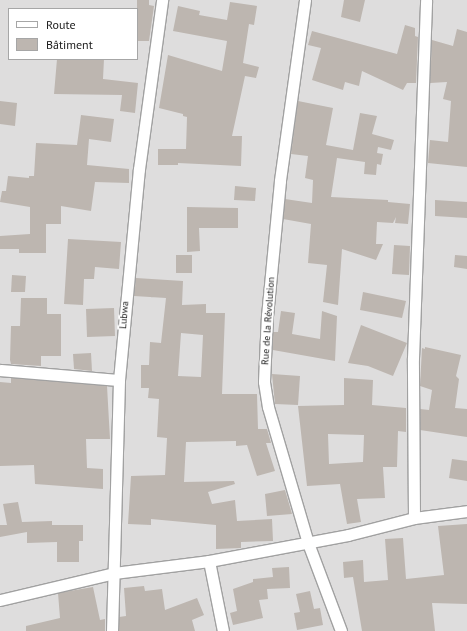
<!DOCTYPE html>
<html>
<head>
<meta charset="utf-8">
<style>
  body { margin:0 }
  #map { position:relative; width:467px; height:631px; overflow:hidden; background:#efede7; font-family:"PT Sans",sans-serif }
  div>[style] { position:absolute }
  .residential>* { inset:0; background:#dedddd }
  .building>* { inset:0; background:#bdb6b0 }
  .roads { filter:drop-shadow(1px 0 #a1a1a1) drop-shadow(-1px 0 #a1a1a1) drop-shadow(0 1px #a1a1a1) drop-shadow(0 -1px #a1a1a1) }
  .minor>* { height:11px; margin:-5.5px; padding:0 5.5px; transform-origin:5.5px; border-radius:5.5px; background:#fff }
  span { translate:-50% -50%; white-space:nowrap; text-align:center; line-height:1.15; -webkit-text-stroke:3.5px #fff; paint-order:stroke }
  .street-label { font-size:10px; color:#202020 }
  .legend { position:absolute; left:8px; top:8px; width:130px; height:52px; box-sizing:border-box; background:#fff; border:1px solid #a6a6a6; margin:0; padding:5px 7px; list-style:none; font-size:12px; color:#202020 }
  .legend li { display:flex; align-items:center; gap:8px; height:20px }
  .legend b { width:20px; border:1px solid #a6a6a6 }
</style>
</head>
<body>
<div id="map">
  <div class="residential">
    <div style="clip-path:polygon(evenodd,0 0,467px 0,467px 631px,0 631px,0 0,9px 9px,137px 9px,137px 59px,9px 59px,9px 9px)"></div>
  </div>
  <div class="building">
    <div style="clip-path:polygon(137px 0,149px 0,149px 5px,154px 6px,149px 41px,137px 41px)"></div>
    <div style="clip-path:polygon(344px 0,365px 0,360px 22px,341px 17px)"></div>
    <div style="clip-path:polygon(230px 2px,257px 6px,254px 25px,249px 24px,243px 63px,259px 67px,256px 78px,245px 76px,232px 136px,242px 136px,241px 166px,178px 163px,178px 165px,158px 165px,158px 149px,186px 149px,187px 117px,183px 116px,183px 114px,159px 108px,168px 55px,222px 71px,227px 41px,173px 31px,178px 6px,200px 11px,199px 15px,227px 20px)"></div>
    <div style="clip-path:polygon(405px 25px,415px 28px,415px 36px,418px 37px,416px 83px,407px 83px,403px 90px,362px 71px,359px 86px,345px 82px,343px 90px,312px 80px,321px 48px,308px 45px,312px 31px,397px 54px)"></div>
    <div style="clip-path:polygon(457px 29px,467px 32px,467px 167px,428px 163px,430px 140px,448px 142px,451px 101px,443px 99px,447px 82px,430px 83px,432px 40px,453px 46px)"></div>
    <div style="clip-path:polygon(57px 59px,104px 59px,103px 79px,138px 83px,135px 113px,120px 111px,122px 95px,54px 94px)"></div>
    <div style="clip-path:polygon(0 101px,17px 103px,15px 126px,0 124px)"></div>
    <div style="clip-path:polygon(298px 101px,333px 108px,326px 145px,353px 150px,360px 113px,377px 116px,372px 134px,394px 140px,391px 150px,378px 147px,377px 153px,383px 154px,381px 165px,377px 164px,376px 175px,364px 174px,365px 162px,337px 158px,331px 197px,388px 200px,388px 202px,410px 204px,408px 224px,395px 223px,396px 217px,393px 223px,377px 222px,376px 244px,383px 244px,376px 260px,342px 249px,338px 305px,323px 302px,327px 265px,308px 263px,311px 224px,283px 219px,285px 199px,312px 203px,313px 180px,305px 178px,308px 156px,291px 154px)"></div>
    <div style="clip-path:polygon(81px 115px,114px 119px,111px 142px,89px 139px,87px 165px,129px 169px,129px 183px,95px 182px,91px 211px,61px 206px,61px 224px,46px 224px,46px 253px,19px 253px,19px 249px,0 249px,0 236px,30px 234px,30px 207px,0 202px,2px 191px,6px 191px,8px 176px,29px 178px,29px 176px,34px 176px,36px 143px,77px 145px)"></div>
    <div style="clip-path:polygon(235px 186px,256px 188px,255px 201px,234px 200px)"></div>
    <div style="clip-path:polygon(435px 200px,467px 202px,467px 218px,435px 216px)"></div>
    <div style="clip-path:polygon(187px 207px,238px 208px,238px 228px,199px 228px,200px 251px,187px 252px)"></div>
    <div style="clip-path:polygon(68px 239px,121px 242px,119px 269px,95px 267px,94px 279px,84px 279px,83px 305px,64px 304px)"></div>
    <div style="clip-path:polygon(394px 245px,410px 246px,409px 275px,392px 274px)"></div>
    <div style="clip-path:polygon(176px 255px,192px 255px,192px 273px,176px 273px)"></div>
    <div style="clip-path:polygon(455px 255px,467px 256px,467px 269px,454px 267px)"></div>
    <div style="clip-path:polygon(12px 275px,26px 276px,25px 292px,11px 292px)"></div>
    <div style="clip-path:polygon(evenodd,136px 278px,183px 281px,182px 305px,206px 304px,206px 313px,225px 313px,222px 394px,257px 394px,258px 429px,267px 429px,271px 443px,266px 443px,275px 471px,257px 476px,247px 445px,236px 446px,236px 441px,186px 442px,184px 482px,234px 481px,235px 484px,208px 492px,212px 504px,235px 500px,237px 521px,272px 519px,273px 541px,241px 542px,241px 548px,216px 549px,216px 525px,151px 519px,151px 525px,128px 524px,131px 476px,165px 475px,167px 438px,157px 437px,159px 399px,148px 398px,149px 388px,141px 388px,141px 365px,149px 365px,150px 342px,161px 343px,166px 298px,134px 296px,136px 278px,181px 333px,203px 335px,201px 377px,178px 376px,181px 333px)"></div>
    <div style="clip-path:polygon(363px 292px,406px 301px,402px 318px,360px 310px)"></div>
    <div style="clip-path:polygon(21px 298px,47px 298px,47px 314px,61px 314px,61px 356px,41px 356px,41px 366px,11px 364px,10px 360px,11px 326px,20px 326px)"></div>
    <div style="clip-path:polygon(114px 308px,115px 336px,87px 337px,86px 309px)"></div>
    <div style="clip-path:polygon(281px 311px,295px 313px,292px 334px,320px 339px,322px 311px,337px 316px,335px 361px,273px 350px,273px 332px,278px 332px)"></div>
    <div style="clip-path:polygon(361px 325px,407px 343px,393px 376px,368px 366px,348px 363px)"></div>
    <div style="clip-path:polygon(425px 347px,461px 355px,456px 376px,459px 379px,455px 408px,467px 409px,467px 437px,420px 430px,420px 409px,429px 410px,432px 390px,420px 386px,422px 348px,425px 349px)"></div>
    <div style="clip-path:polygon(91px 353px,92px 371px,74px 369px,73px 354px)"></div>
    <div style="clip-path:polygon(272px 374px,300px 376px,298px 405px,275px 404px)"></div>
    <div style="clip-path:polygon(11px 378px,107px 386px,110px 439px,86px 439px,87px 468px,103px 469px,103px 489px,35px 484px,34px 465px,0 466px,0 382px,11px 383px)"></div>
    <div style="clip-path:polygon(evenodd,344px 378px,373px 380px,372px 405px,406px 408px,406px 432px,398px 431px,397px 467px,383px 467px,385px 498px,357px 499px,361px 522px,347px 524px,340px 484px,307px 486px,298px 406px,344px 405px,344px 378px,328px 434px,364px 435px,363px 462px,329px 464px,328px 434px)"></div>
    <div style="clip-path:polygon(452px 459px,467px 461px,467px 481px,449px 478px)"></div>
    <div style="clip-path:polygon(285px 490px,292px 514px,267px 516px,265px 494px)"></div>
    <div style="clip-path:polygon(18px 502px,22px 522px,52px 521px,52px 525px,83px 525px,83px 541px,79px 541px,79px 562px,57px 562px,57px 542px,27px 543px,27px 532px,0 537px,0 525px,7px 525px,3px 504px)"></div>
    <div style="clip-path:polygon(467px 524px,467px 604px,432px 603px,435px 631px,362px 631px,353px 577px,344px 578px,343px 562px,363px 560px,364px 582px,388px 580px,385px 539px,403px 538px,406px 579px,444px 575px,438px 526px)"></div>
    <div style="clip-path:polygon(289px 567px,290px 588px,267px 589px,268px 599px,259px 600px,263px 618px,233px 625px,230px 613px,237px 611px,233px 589px,253px 582px,253px 579px,273px 577px,272px 568px)"></div>
    <div style="clip-path:polygon(144px 586px,145px 591px,162px 589px,165px 610px,197px 598px,204px 615px,192px 620px,195px 631px,119px 631px,119px 617px,126px 616px,124px 588px)"></div>
    <div style="clip-path:polygon(93px 587px,100px 620px,105px 619px,105px 631px,26px 631px,26px 626px,60px 618px,58px 593px)"></div>
    <div style="clip-path:polygon(310px 591px,314px 609px,320px 608px,323px 625px,297px 630px,294px 613px,300px 612px,296px 594px)"></div>
  </div>
  <div class="roads">
    <div class="minor">
      <div style="left:305px;top:0;width:183px;rotate:97.9deg"></div>
      <div style="left:280px;top:181px;width:135px;rotate:95.5deg"></div>
      <div style="left:267px;top:315px;width:67px;rotate:92.6deg"></div>
      <div style="left:264px;top:382px;width:25px;rotate:81deg"></div>
      <div style="left:268px;top:407px;width:142px;rotate:73.6deg"></div>
      <div style="left:308px;top:543px;width:94px;rotate:69.4deg"></div>
      <div style="left:0;top:370px;width:119px;rotate:4.8deg"></div>
      <div style="left:414px;top:518px;width:160px;rotate:-90.4deg"></div>
      <div style="left:413px;top:358px;width:358px;rotate:-87.9deg"></div>
      <div style="left:209px;top:561px;width:71px;rotate:78.7deg"></div>
      <div style="left:0;top:600px;width:117px;rotate:-13.3deg"></div>
      <div style="left:114px;top:573px;width:96px;rotate:-7.2deg"></div>
      <div style="left:209px;top:561px;width:141px;rotate:-10.6deg"></div>
      <div style="left:348px;top:535px;width:68px;rotate:-14.4deg"></div>
      <div style="left:414px;top:518px;width:53px;rotate:-7.5deg"></div>
      <div style="left:112px;top:631px;width:251px;rotate:-88.4deg"></div>
      <div style="left:119px;top:380px;width:212px;rotate:-84.6deg"></div>
      <div style="left:139px;top:169px;width:171px;rotate:-82.2deg"></div>
    </div>
  </div>
  <div class="street-label">
    <span style="left:124px;top:315px;rotate:-85deg">Lubwa</span>
    <span style="left:268px;top:321px;rotate:-86deg">Rue de la Révolution</span>
  </div>
  <ul class="legend">
  <li><b style="height:5px;background:#fff"></b>Route</li>
  <li><b style="height:11px;background:#bdb6b0"></b>Bâtiment</li>
  </ul>
</div>
</body>
</html>
